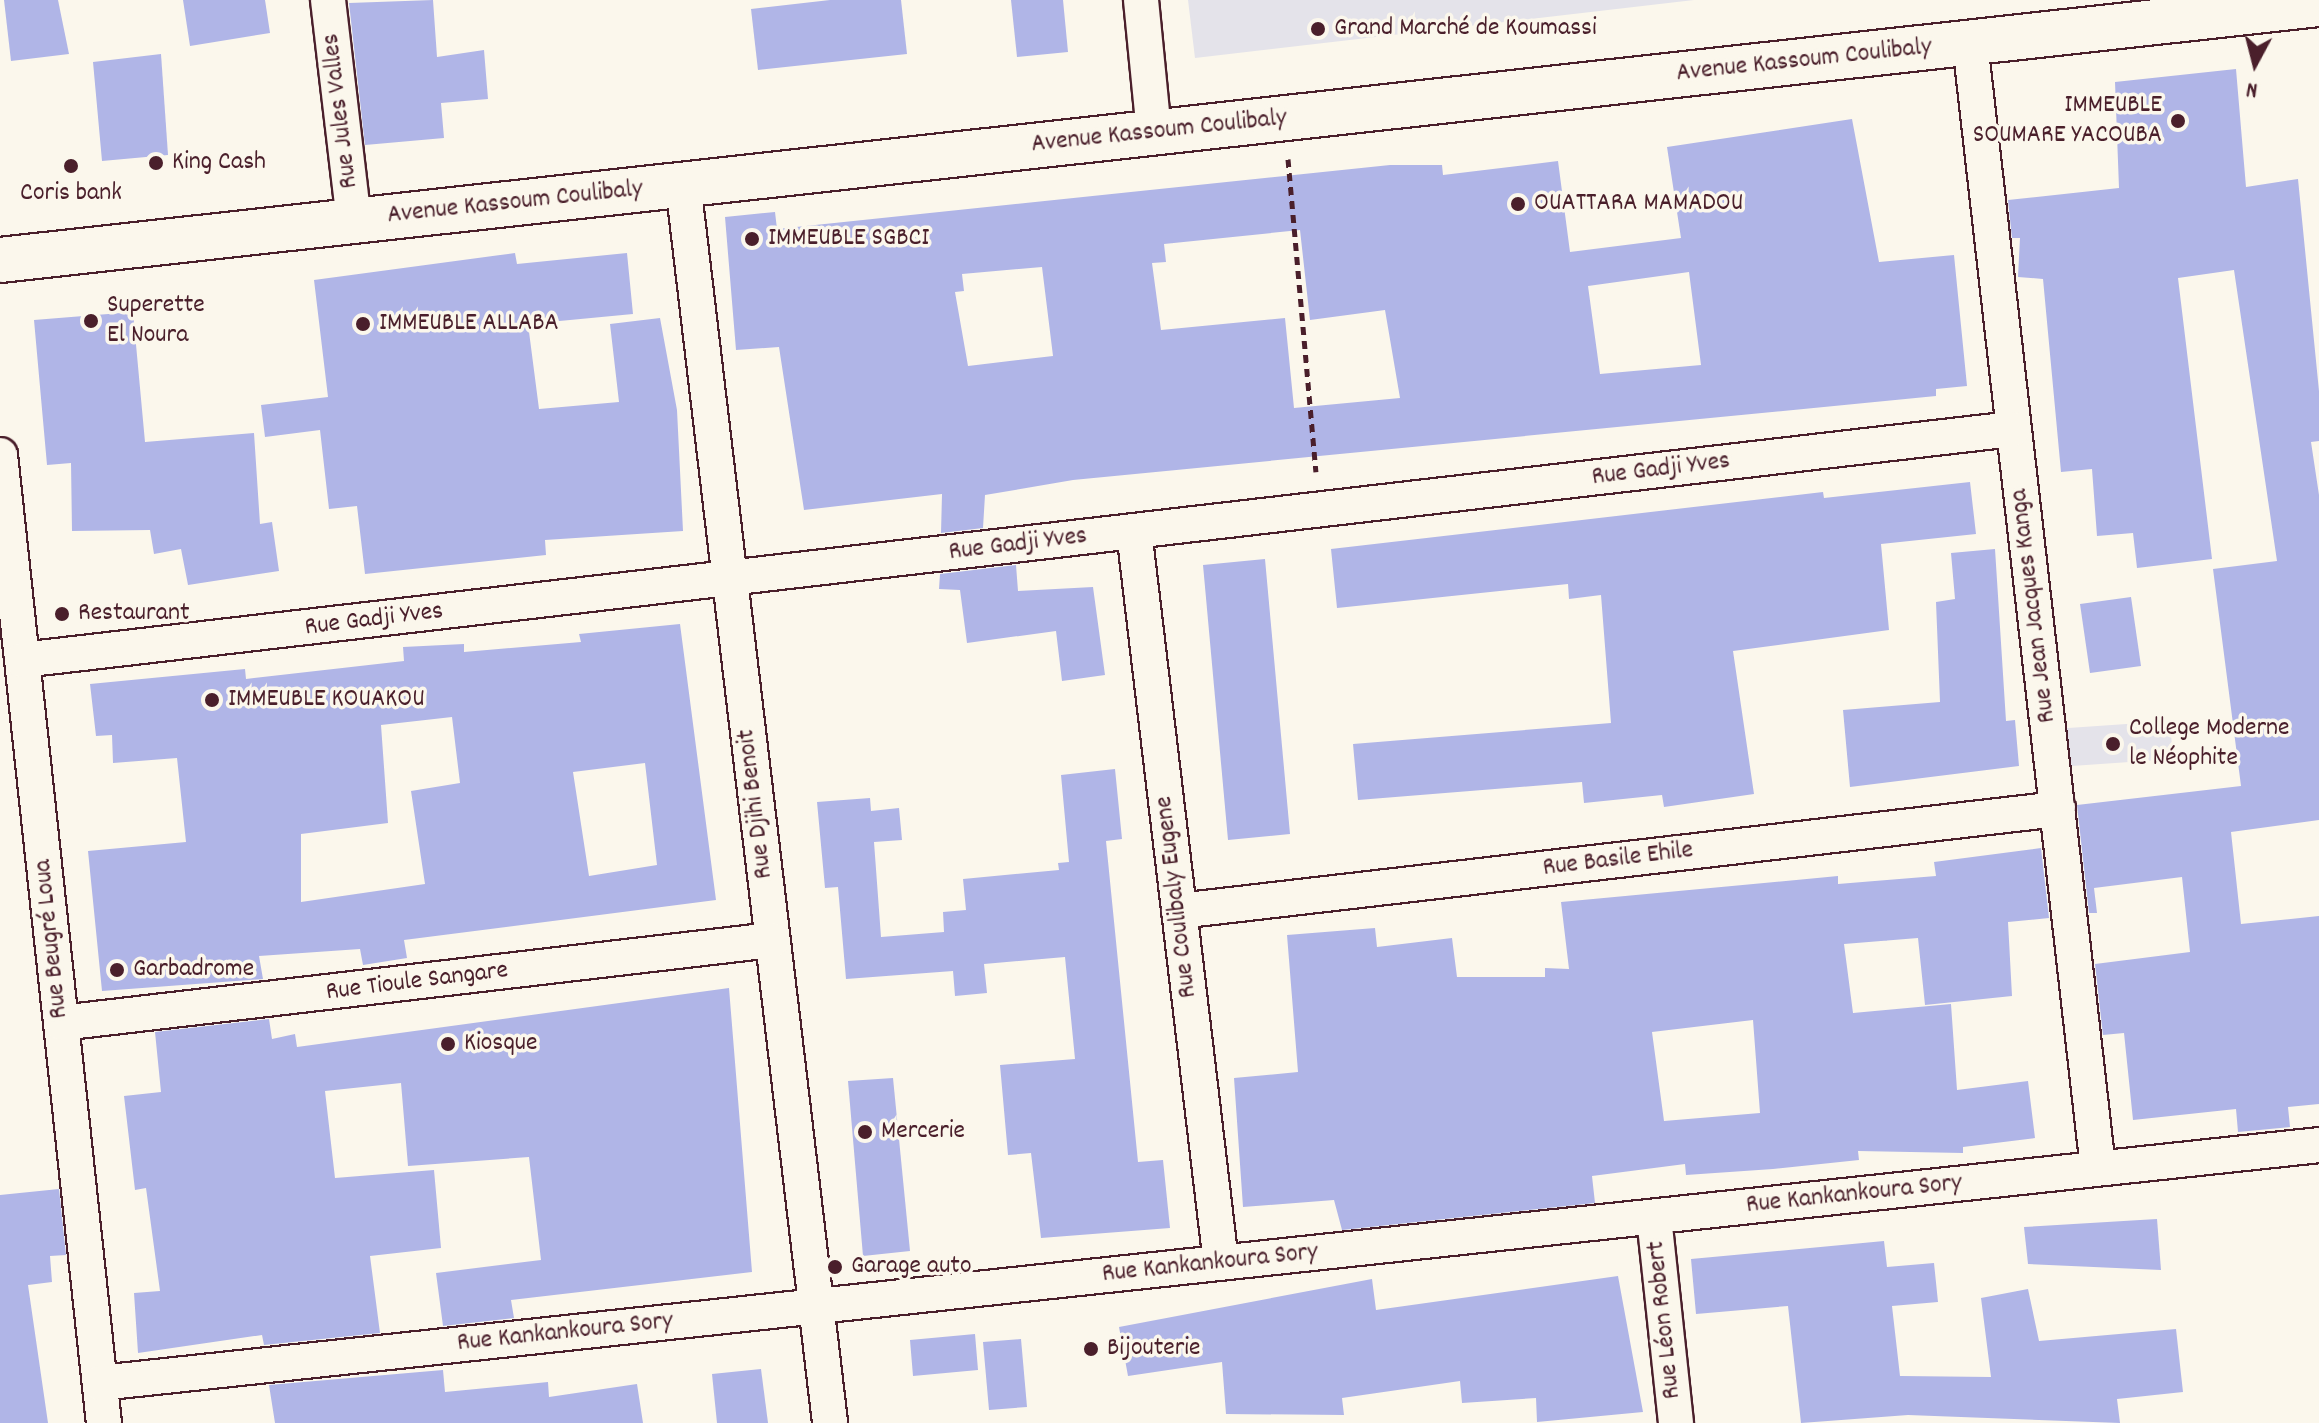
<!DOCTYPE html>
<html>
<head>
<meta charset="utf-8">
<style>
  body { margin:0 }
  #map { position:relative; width:2319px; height:1423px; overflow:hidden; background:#fbf7ec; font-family:Dekko,sans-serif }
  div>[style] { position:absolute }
  .built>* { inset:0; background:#e4e3ea }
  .building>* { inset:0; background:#b0b5e7 }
  .path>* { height:5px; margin-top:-2.5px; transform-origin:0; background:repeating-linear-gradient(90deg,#4a1f2b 0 8px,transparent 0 14px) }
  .roads { filter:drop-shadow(2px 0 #4a1f2b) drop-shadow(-2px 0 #4a1f2b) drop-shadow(0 2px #4a1f2b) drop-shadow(0 -2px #4a1f2b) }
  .minor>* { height:34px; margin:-17px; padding:0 17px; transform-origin:17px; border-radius:17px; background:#fbf7ec }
  .tertiary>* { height:44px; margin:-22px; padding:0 22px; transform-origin:22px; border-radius:22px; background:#fbf7ec }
  .dots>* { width:22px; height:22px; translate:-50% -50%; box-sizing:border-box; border:4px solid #fbf7ec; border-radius:50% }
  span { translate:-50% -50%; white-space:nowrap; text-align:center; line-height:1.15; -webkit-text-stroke:7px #fbf7ec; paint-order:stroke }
  .poi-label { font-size:26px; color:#4a1f2b }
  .left { translate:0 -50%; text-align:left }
  .right { translate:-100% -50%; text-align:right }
  .street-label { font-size:26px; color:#4a1f2b }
  .north { position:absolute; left:2215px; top:24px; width:80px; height:80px; -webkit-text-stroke:6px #fbf7ec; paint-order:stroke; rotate:187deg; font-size:22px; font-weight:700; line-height:32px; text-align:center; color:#4a1f2b }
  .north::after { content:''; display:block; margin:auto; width:28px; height:36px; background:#4a1f2b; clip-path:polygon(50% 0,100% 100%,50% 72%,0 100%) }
</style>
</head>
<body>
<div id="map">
  <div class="built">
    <div style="clip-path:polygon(1188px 0,1694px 0,1195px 58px)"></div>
    <div style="clip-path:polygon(2170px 721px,2173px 759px,2057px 767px,2054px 729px)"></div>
  </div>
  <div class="building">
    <div style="clip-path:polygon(4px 0,58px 0,69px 54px,11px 61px)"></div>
    <div style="clip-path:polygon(183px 0,265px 0,270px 33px,190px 46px)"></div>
    <div style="clip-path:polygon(433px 0,437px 57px,484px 50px,488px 99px,441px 103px,444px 138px,365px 145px,349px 3px)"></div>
    <div style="clip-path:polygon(830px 0,901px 0,907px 54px,758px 70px,751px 9px)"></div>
    <div style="clip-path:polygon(1011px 0,1063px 0,1068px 52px,1017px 57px)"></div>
    <div style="clip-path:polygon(161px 54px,168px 155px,102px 161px,93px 62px)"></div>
    <div style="clip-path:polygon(2236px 69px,2246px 187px,2298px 179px,2319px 391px,2319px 441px,2311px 442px,2319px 495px,2319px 820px,2231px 832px,2241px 924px,2319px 916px,2319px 1104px,2288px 1107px,2290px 1127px,2238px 1132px,2236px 1109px,2133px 1120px,2124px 1033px,2103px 1035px,2095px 964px,2190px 952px,2182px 877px,2094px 888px,2097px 913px,2089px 913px,2077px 805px,2241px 786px,2213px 569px,2277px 561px,2234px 270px,2178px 278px,2212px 559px,2137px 568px,2133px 533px,2097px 536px,2092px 469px,2061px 472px,2043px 279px,2018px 277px,2020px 238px,2012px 238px,2008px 200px,2119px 188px,2115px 82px)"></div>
    <div style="clip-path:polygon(evenodd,1852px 119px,1879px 262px,1954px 255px,1967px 386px,1936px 389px,1936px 396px,1073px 480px,985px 495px,983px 528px,941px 533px,942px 494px,804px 510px,779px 347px,736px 350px,725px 217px,775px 212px,777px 229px,1390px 165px,1442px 165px,1443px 175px,1558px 161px,1570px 252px,1681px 238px,1667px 147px,1852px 119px,1300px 230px,1310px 320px,1385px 310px,1400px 398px,1294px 408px,1285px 318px,1161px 330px,1152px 263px,1166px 262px,1164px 244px,1300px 230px,1852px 119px,1042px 267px,1053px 356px,968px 366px,955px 292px,964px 291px,962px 274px,1042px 267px,1852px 119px,1689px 272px,1701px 365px,1600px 374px,1588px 286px,1689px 272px)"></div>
    <div style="clip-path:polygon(515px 253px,517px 264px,627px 253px,633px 314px,528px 324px,539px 409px,619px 402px,610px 324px,660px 318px,677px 410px,683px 531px,545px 540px,546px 555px,365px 574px,357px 506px,329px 509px,320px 430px,265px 437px,261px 405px,328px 397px,314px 280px)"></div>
    <div style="clip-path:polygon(133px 312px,145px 442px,254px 433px,260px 524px,272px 522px,279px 571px,188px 585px,181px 549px,154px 554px,150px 530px,72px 531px,71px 463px,47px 465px,34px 320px)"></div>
    <div style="clip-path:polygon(1970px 482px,1976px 534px,1881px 544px,1889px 630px,1733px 651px,1754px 794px,1664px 807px,1662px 795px,1584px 803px,1582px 782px,1358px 800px,1353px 744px,1611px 723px,1601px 595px,1569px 599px,1568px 584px,1337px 608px,1331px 549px,1823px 492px,1824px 498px)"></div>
    <div style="clip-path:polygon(1995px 549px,2006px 721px,2015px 720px,2019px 766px,1850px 787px,1843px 710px,1940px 702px,1936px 602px,1955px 599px,1951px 553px)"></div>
    <div style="clip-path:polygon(1265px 559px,1290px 834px,1228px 840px,1203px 565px)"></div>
    <div style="clip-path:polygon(1016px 565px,1018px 591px,1093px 587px,1105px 675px,1062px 681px,1056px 631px,967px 643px,960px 590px,939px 589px,940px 574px)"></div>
    <div style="clip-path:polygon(2131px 597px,2141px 666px,2090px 673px,2080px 604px)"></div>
    <div style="clip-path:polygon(evenodd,680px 624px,716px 900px,404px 940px,407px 958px,363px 965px,360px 949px,259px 956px,263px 979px,102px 991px,88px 851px,186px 842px,177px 758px,113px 763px,112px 735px,96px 736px,90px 684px,245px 669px,246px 679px,404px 661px,403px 647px,464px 644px,464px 652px,581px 642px,579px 634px,680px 624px,452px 717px,460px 783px,411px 791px,425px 884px,301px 902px,301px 834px,388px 823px,381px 725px,452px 717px,680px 624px,645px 763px,657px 865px,589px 876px,573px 772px,645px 763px)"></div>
    <div style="clip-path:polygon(1115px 769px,1122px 839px,1106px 841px,1138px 1162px,1163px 1160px,1170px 1228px,1041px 1238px,1031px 1153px,1008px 1155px,1000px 1065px,1075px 1059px,1065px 957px,984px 964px,987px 993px,955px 996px,953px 971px,846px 979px,838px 887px,825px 888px,817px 802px,870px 798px,871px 811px,899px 808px,902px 840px,874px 842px,881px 937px,944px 932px,943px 912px,966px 910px,963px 879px,1059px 870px,1058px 863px,1069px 862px,1061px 775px)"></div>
    <div style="clip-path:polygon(evenodd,2041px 848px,2049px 918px,2008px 922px,2012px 996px,1925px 1005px,1918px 938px,1844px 944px,1853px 1013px,1951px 1004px,1957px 1090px,2028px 1081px,2035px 1138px,1963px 1147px,1963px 1153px,1858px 1151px,1859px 1160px,1773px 1169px,1686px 1175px,1685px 1164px,1592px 1176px,1595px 1203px,1342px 1230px,1334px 1200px,1243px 1207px,1234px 1078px,1298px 1072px,1287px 935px,1375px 928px,1377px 947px,1452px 938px,1457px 977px,1545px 977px,1545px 968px,1569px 969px,1561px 902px,1838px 876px,1838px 884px,1936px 876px,1934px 862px,2041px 848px,1753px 1020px,1760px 1113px,1664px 1121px,1652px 1032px,1753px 1020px)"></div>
    <div style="clip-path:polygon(729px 988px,752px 1272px,511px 1300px,514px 1318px,443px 1326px,436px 1273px,541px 1260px,529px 1157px,408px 1166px,401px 1083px,325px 1091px,335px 1178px,434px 1170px,441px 1248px,370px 1256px,380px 1333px,264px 1345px,262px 1335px,138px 1353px,134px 1293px,160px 1291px,146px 1188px,135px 1190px,124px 1096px,161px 1092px,155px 1032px,269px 1019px,272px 1039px,295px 1034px,297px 1047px)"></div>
    <div style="clip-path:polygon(893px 1078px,910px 1251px,863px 1256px,848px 1081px)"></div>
    <div style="clip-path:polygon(59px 1189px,66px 1255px,50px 1256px,52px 1282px,28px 1285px,48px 1423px,0 1423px,0 1195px)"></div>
    <div style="clip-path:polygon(2157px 1219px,2161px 1270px,2028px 1264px,2024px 1227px)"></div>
    <div style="clip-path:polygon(1884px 1241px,1887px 1267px,1934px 1263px,1938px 1302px,1892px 1306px,1900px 1376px,1991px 1377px,1981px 1298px,2028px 1289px,2039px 1341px,2176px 1329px,2183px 1392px,2117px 1399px,2120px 1423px,1908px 1415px,1801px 1423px,1788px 1306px,1696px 1314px,1691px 1259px)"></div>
    <div style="clip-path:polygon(1618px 1276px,1643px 1412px,1537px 1422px,1536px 1398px,1462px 1403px,1460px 1381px,1342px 1398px,1344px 1415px,1226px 1414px,1222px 1362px,1128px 1376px,1119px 1327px,1372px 1279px,1376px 1310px)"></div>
    <div style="clip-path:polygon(975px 1334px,978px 1370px,913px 1376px,910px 1340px)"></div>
    <div style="clip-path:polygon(1021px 1339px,1027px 1407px,989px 1410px,983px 1342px)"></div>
    <div style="clip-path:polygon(761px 1369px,768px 1423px,717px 1423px,712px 1374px)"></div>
    <div style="clip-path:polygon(443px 1370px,445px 1392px,548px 1382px,549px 1397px,637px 1384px,643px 1423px,275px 1423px,269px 1385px)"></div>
  </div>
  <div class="path">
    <div style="left:1288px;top:159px;width:314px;rotate:84.9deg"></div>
  </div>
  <div class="roads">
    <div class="minor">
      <div style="left:328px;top:0;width:223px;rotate:83.3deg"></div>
      <div style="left:1141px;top:0;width:134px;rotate:84.4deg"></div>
      <div style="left:1970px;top:43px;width:1133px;rotate:83.51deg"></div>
      <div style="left:683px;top:184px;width:1248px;rotate:83.23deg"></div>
      <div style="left:0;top:455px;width:974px;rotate:83.87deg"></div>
      <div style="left:1134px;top:531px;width:737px;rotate:83.22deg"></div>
      <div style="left:22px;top:660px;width:2004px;rotate:-6.62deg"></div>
      <div style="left:1179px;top:911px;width:885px;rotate:-6.62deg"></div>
      <div style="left:61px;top:1023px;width:716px;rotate:-6.66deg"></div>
      <div style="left:1654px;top:1217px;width:207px;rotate:83.9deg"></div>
      <div style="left:100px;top:1383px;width:2232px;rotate:-6.12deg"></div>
    </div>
    <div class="tertiary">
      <div style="left:0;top:260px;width:2333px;rotate:-6.3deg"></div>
    </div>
  </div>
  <div class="dots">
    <div style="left:1318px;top:29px;background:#4a1f2b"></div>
    <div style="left:2178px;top:121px;background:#4a1f2b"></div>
    <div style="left:156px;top:163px;background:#4a1f2b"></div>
    <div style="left:71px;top:166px;background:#4a1f2b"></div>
    <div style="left:1518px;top:204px;background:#4a1f2b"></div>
    <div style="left:752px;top:239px;background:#4a1f2b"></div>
    <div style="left:91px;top:321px;background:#4a1f2b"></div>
    <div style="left:363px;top:324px;background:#4a1f2b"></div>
    <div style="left:62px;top:614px;background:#4a1f2b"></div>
    <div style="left:212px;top:700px;background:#4a1f2b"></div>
    <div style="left:2113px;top:744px;background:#4a1f2b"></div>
    <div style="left:117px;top:970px;background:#4a1f2b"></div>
    <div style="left:448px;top:1044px;background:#4a1f2b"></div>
    <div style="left:865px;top:1132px;background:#4a1f2b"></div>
    <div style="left:835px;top:1267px;background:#4a1f2b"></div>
    <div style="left:1091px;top:1349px;background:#4a1f2b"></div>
  </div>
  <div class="poi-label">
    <span class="left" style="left:1334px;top:29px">Grand Marché de Koumassi</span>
    <span class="right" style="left:2162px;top:121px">IMMEUBLE<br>SOUMARE YACOUBA</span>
    <span class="left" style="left:172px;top:163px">King Cash</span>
    <span style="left:71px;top:194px">Coris bank</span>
    <span class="left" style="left:1534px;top:204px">OUATTARA MAMADOU</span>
    <span class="left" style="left:768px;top:239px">IMMEUBLE SGBCI</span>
    <span class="left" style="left:107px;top:321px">Superette<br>El Noura</span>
    <span class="left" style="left:379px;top:324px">IMMEUBLE ALLABA</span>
    <span class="left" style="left:78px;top:614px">Restaurant</span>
    <span class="left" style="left:228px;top:700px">IMMEUBLE KOUAKOU</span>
    <span class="left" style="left:2129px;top:744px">College Moderne<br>le Néophite</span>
    <span class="left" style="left:133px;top:970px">Garbadrome</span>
    <span class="left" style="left:464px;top:1044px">Kiosque</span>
    <span class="left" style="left:881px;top:1132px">Mercerie</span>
    <span class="left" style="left:851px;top:1267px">Garage auto</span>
    <span class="left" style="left:1107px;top:1349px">Bijouterie</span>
  </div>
  <div class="street-label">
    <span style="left:1804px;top:61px;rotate:-6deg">Avenue Kassoum Coulibaly</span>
    <span style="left:341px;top:111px;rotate:-97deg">Rue Jules Valles</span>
    <span style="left:1159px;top:132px;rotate:-6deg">Avenue Kassoum Coulibaly</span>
    <span style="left:515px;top:203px;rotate:-6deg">Avenue Kassoum Coulibaly</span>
    <span style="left:1661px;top:470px;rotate:-7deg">Rue Gadji Yves</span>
    <span style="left:1018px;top:545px;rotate:-7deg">Rue Gadji Yves</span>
    <span style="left:2034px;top:606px;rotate:-97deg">Rue Jean Jacques Kanga</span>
    <span style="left:374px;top:620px;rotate:-7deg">Rue Gadji Yves</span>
    <span style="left:756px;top:804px;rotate:-97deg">Rue Djihi Benoit</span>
    <span style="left:1618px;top:860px;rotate:-7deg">Rue Basile Ehile</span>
    <span style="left:1177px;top:897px;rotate:-97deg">Rue Coulibaly Eugene</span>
    <span style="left:52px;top:939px;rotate:-96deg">Rue Beugré Loua</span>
    <span style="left:417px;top:982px;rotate:-7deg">Rue Tioule Sangare</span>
    <span style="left:1854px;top:1195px;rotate:-6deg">Rue Kankankoura Sory</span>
    <span style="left:1210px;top:1264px;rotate:-6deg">Rue Kankankoura Sory</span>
    <span style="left:1665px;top:1320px;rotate:-96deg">Rue Léon Robert</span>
    <span style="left:565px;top:1333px;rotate:-6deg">Rue Kankankoura Sory</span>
  </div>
  <div class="north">N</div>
</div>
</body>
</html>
